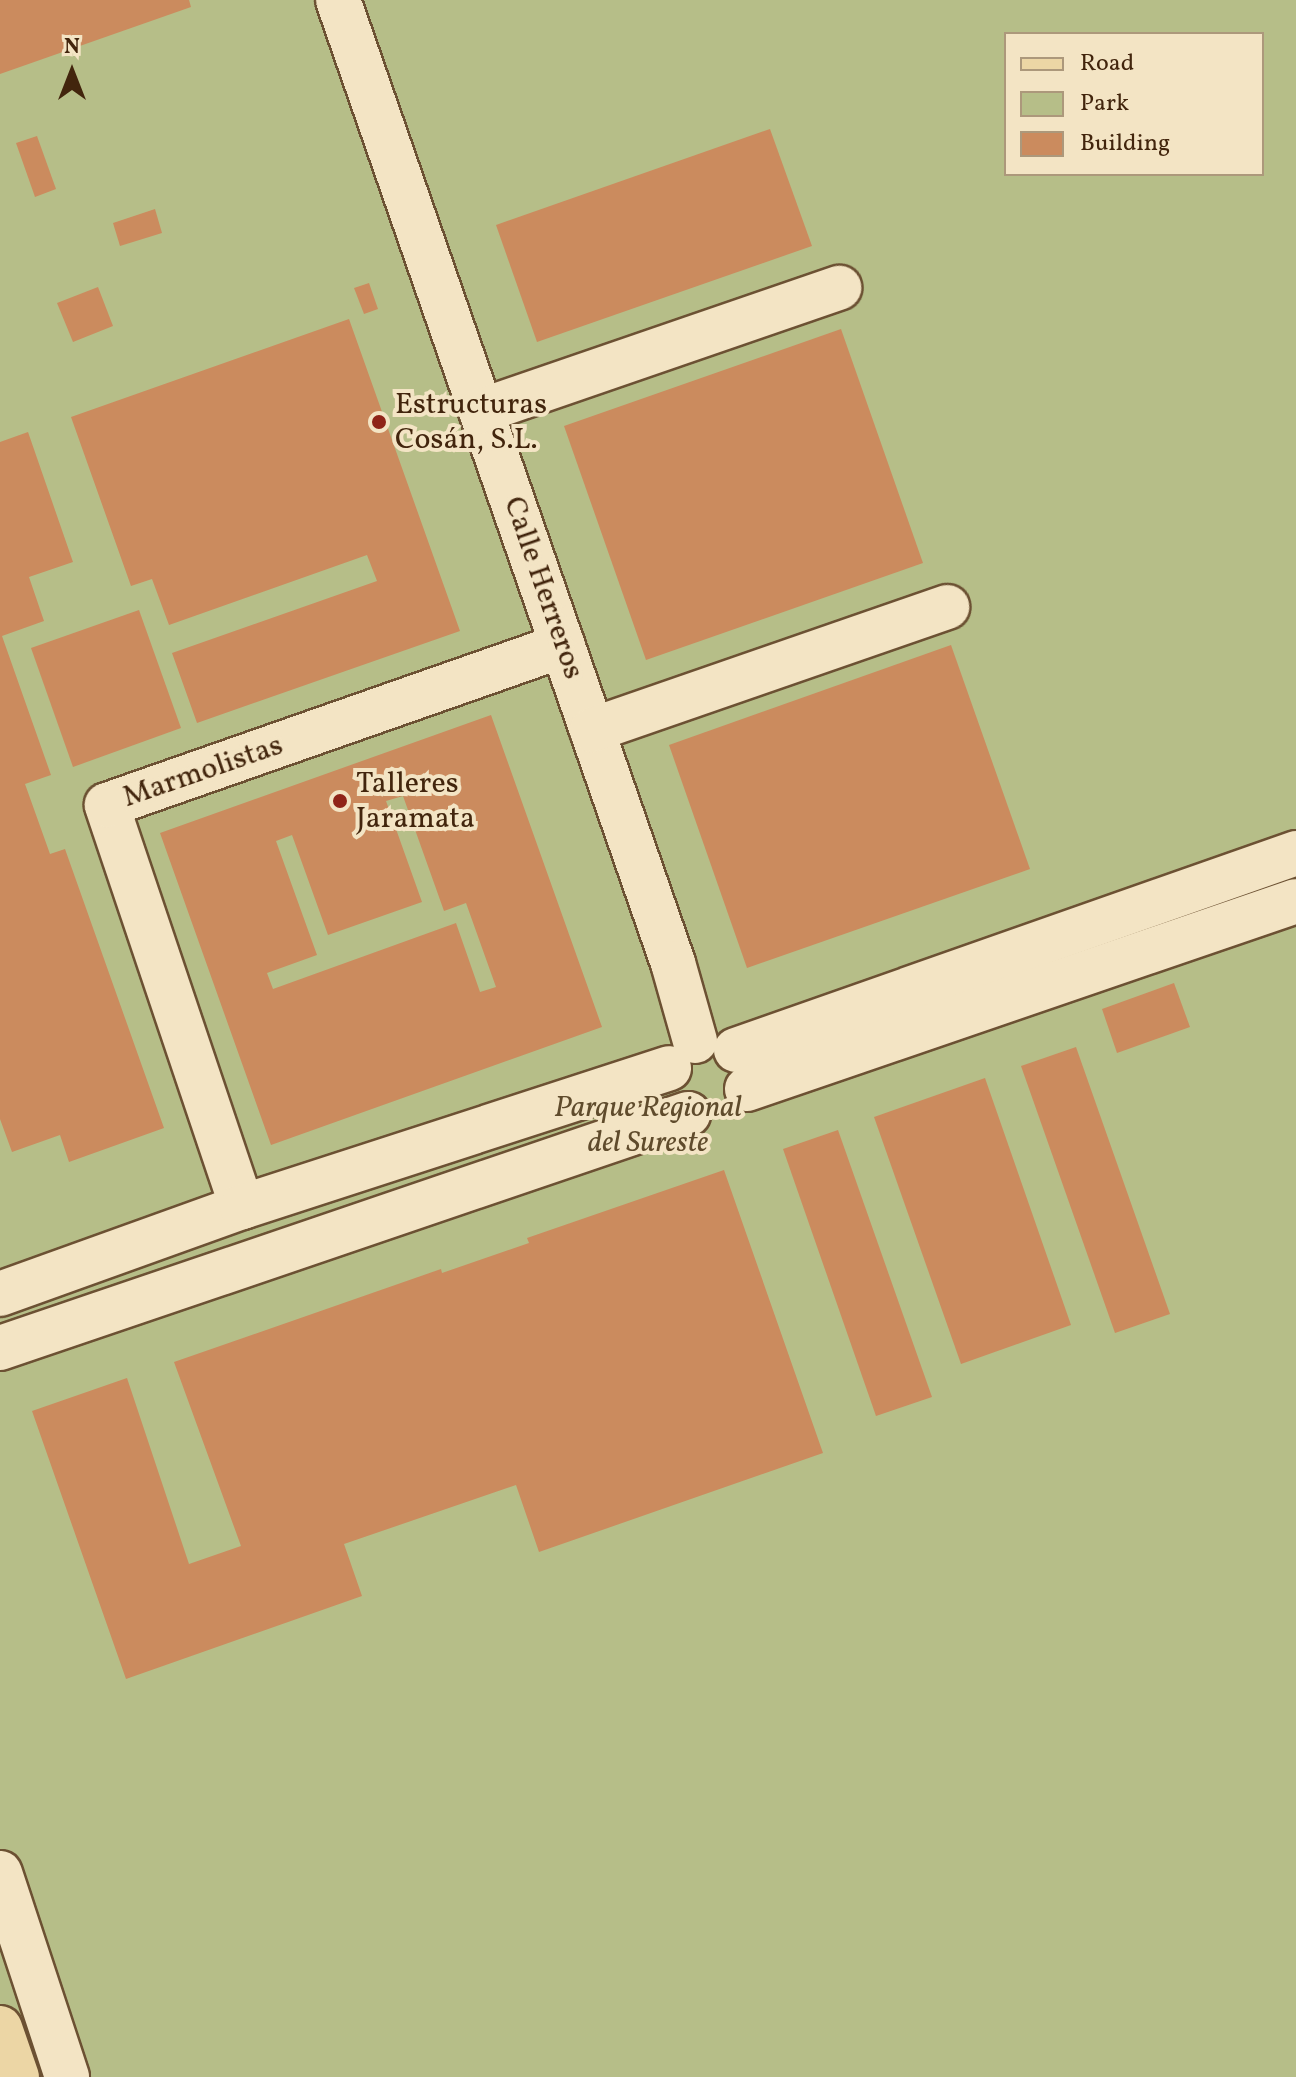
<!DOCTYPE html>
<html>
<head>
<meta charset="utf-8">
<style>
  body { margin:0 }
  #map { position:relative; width:1296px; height:2077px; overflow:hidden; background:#ecd6a5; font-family:Vollkorn,serif }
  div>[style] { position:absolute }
  .green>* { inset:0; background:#b6be88 }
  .building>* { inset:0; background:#cb8b5e }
  .roads { filter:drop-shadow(2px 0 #6c5133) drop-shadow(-2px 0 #6c5133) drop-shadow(0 2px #6c5133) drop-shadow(0 -2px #6c5133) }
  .minor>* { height:44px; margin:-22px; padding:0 22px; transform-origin:22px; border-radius:22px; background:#f3e4c4 }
  .major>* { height:44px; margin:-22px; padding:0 22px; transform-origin:22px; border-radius:22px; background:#ecd6a5 }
  .dots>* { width:22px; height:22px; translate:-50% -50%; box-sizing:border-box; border:4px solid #f3e4c4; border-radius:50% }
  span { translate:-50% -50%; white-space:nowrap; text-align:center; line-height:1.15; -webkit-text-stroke:8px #f3e4c4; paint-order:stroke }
  .poi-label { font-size:30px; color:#42250d }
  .left { translate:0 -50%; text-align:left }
  .street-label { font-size:30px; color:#42250d }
  .park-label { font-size:30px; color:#5f4b2c; font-style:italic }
  .legend { position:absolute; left:1004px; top:32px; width:260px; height:144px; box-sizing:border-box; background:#f3e4c4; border:2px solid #ac987b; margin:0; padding:10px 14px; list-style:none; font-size:24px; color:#42250d }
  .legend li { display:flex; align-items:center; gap:16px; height:40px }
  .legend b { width:40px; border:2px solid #ac987b }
  .north { position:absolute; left:32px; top:32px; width:80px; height:80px; -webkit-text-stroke:6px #f3e4c4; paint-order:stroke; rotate:0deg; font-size:22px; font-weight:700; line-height:32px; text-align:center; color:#42250d }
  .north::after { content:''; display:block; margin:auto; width:28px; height:36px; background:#42250d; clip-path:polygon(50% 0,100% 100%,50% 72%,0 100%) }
</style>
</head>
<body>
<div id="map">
  <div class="green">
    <div style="clip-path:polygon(evenodd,0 0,1296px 0,1296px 2077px,0 2077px,0 0,1006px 34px,1262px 34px,1262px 174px,1006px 174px,1006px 34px)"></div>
  </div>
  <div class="building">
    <div style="clip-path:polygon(0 0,189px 0,191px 7px,0 74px)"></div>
    <div style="clip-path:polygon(770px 129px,812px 246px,537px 342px,496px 225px)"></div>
    <div style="clip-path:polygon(37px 136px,56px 189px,35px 197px,16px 143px)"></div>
    <div style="clip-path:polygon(155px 209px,162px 233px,120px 246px,113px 223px)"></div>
    <div style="clip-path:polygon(369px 283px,378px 309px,364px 314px,354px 288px)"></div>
    <div style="clip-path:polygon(98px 287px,113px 326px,73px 342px,57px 303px)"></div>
    <div style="clip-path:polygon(349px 319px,460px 631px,197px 723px,172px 653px,377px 581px,367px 555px,169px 625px,152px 579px,131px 586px,71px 417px)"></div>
    <div style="clip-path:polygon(841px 329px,923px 563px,646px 660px,564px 426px)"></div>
    <div style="clip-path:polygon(28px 432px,73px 562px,29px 577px,44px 621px,2px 636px,51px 775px,25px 784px,50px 854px,65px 849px,164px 1128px,69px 1162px,60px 1135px,12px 1152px,0 1119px,0 442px)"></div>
    <div style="clip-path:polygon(139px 610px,181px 728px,73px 767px,31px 648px)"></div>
    <div style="clip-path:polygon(951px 645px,1030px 869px,747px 968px,669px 745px)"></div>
    <div style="clip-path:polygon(evenodd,491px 715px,602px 1027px,271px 1145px,160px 833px,491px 715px,403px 796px,444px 911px,466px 903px,496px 987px,480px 992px,456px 923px,273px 989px,267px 973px,317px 955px,276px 841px,292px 835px,328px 935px,422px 902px,386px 801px,403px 796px)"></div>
    <div style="clip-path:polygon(1174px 983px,1190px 1027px,1117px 1053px,1102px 1009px)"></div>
    <div style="clip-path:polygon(1076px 1047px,1170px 1314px,1115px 1333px,1021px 1066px)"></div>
    <div style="clip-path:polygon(985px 1078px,1071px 1325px,961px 1364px,874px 1117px)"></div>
    <div style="clip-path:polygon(838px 1130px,932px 1397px,876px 1416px,783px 1149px)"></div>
    <div style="clip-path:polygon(724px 1170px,823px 1453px,539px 1552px,516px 1485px,344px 1544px,362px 1596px,126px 1679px,32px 1411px,127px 1378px,189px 1564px,241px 1546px,174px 1362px,441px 1269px,442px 1273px,529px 1243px,527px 1238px)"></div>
  </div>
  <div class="roads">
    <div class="minor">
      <div style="left:338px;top:0;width:1020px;rotate:70.82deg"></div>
      <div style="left:673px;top:963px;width:81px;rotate:74.2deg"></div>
      <div style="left:481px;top:411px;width:379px;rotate:-19deg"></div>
      <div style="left:592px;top:730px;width:376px;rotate:-19.1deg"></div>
      <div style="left:736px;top:1050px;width:594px;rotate:-19.38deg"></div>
      <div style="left:747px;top:1089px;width:580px;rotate:-18.9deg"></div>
      <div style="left:242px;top:1207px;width:424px;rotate:-108.6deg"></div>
      <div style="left:107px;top:805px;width:483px;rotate:-19.3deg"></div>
      <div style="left:0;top:1294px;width:257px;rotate:-19.8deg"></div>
      <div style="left:242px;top:1207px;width:449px;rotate:-18deg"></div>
      <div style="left:0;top:1348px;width:727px;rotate:-18.78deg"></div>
      <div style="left:0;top:1873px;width:215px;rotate:71.8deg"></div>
    </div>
    <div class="major">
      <div style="left:0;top:2028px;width:52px;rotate:70.9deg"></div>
    </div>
  </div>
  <div class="dots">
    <div style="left:379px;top:422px;background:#8f2418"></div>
    <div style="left:340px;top:801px;background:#8f2418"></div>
  </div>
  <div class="poi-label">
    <span class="left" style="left:395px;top:422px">Estructuras<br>Cosán, S.L.</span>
    <span class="left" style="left:356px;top:801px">Talleres<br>Jaramata</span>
  </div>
  <div class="street-label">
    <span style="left:543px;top:588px;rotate:71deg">Calle Herreros</span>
    <span style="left:203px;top:772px;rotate:-19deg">Marmolistas</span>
  </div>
  <div class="park-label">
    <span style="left:648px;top:1125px">Parque Regional<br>del Sureste</span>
  </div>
  <ul class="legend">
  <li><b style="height:10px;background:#ecd6a5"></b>Road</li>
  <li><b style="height:22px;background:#b6be88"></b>Park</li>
  <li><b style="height:22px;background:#cb8b5e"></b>Building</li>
  </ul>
  <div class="north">N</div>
</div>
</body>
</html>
